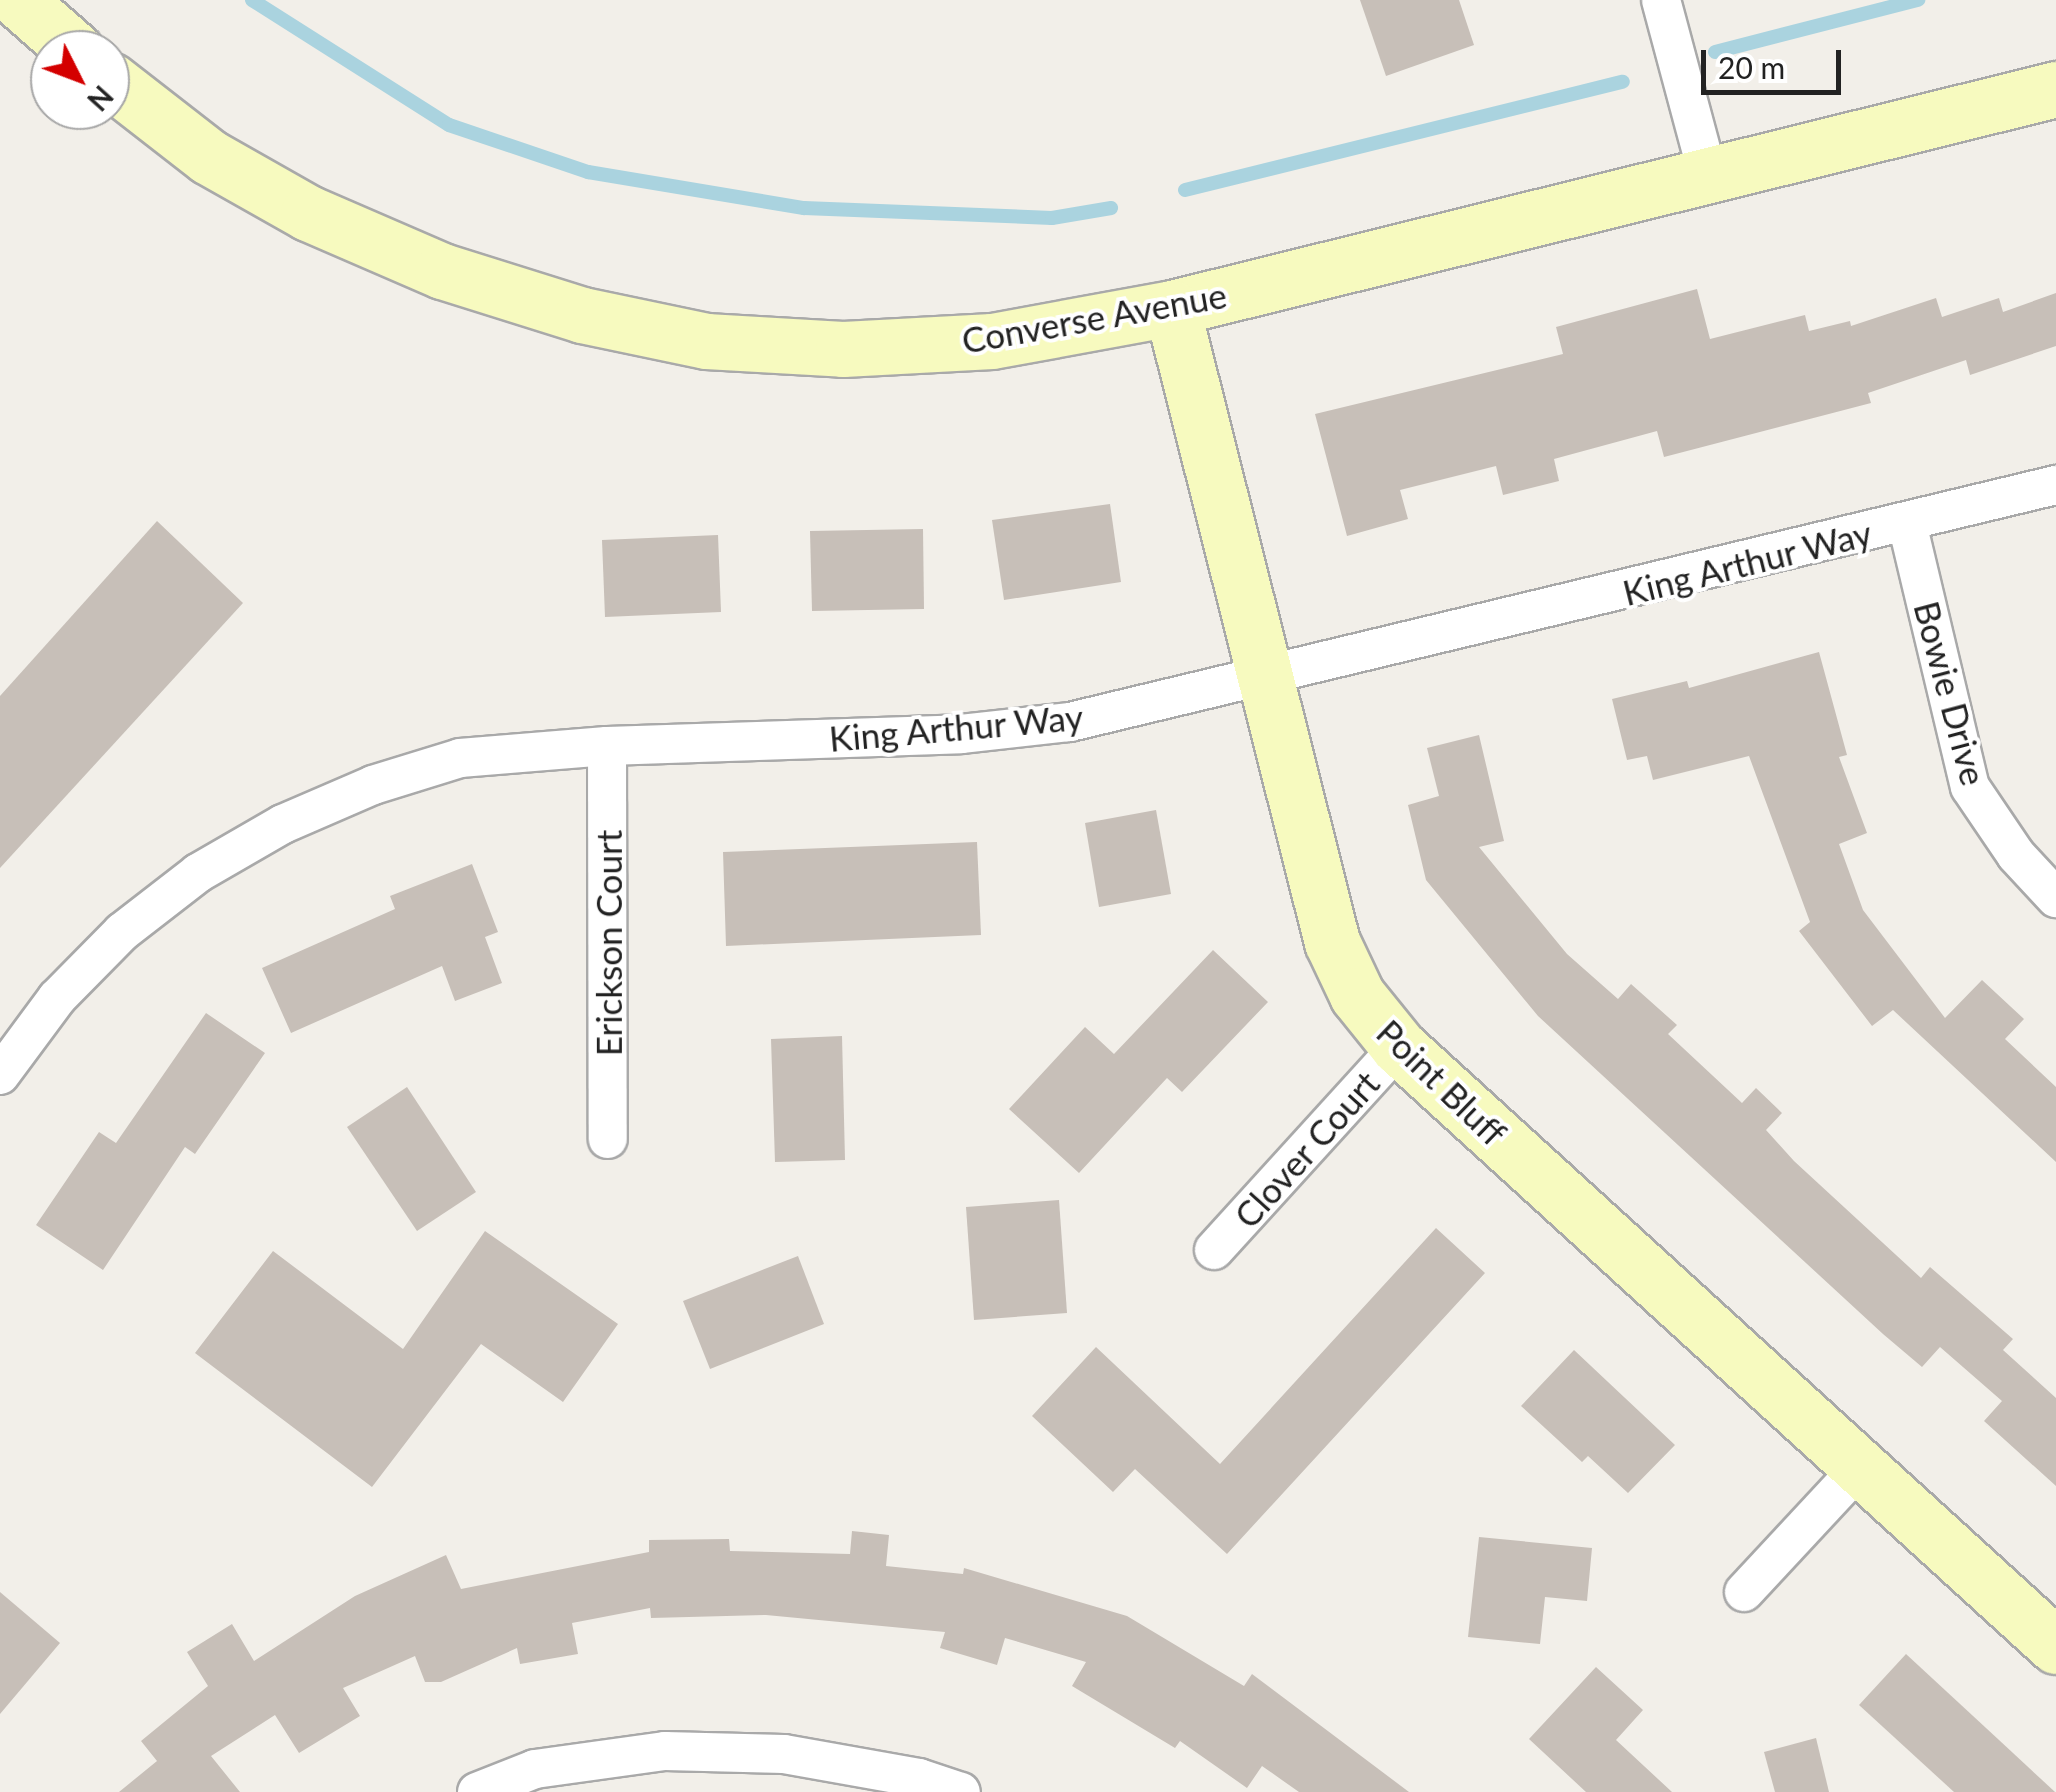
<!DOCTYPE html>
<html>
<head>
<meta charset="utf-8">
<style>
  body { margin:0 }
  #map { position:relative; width:2056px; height:1792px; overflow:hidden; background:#f2efe9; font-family:Lato,sans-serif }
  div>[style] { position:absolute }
  .stream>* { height:14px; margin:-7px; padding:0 7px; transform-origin:7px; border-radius:7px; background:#aad3df }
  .building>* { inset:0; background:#c7bfb8 }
  .roads { filter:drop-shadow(2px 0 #a9a9a9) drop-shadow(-2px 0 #a9a9a9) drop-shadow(0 2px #a9a9a9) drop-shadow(0 -2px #a9a9a9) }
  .street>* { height:38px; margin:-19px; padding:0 19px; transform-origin:19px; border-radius:19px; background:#fff }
  .secondary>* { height:55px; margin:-27.5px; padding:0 27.5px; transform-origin:27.5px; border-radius:27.5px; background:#f7fabf }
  span { translate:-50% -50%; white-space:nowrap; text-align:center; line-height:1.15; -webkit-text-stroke:8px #fff; paint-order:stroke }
  .street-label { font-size:35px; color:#222 }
  .north { position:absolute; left:30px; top:30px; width:100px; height:100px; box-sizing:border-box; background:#fff; border:2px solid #a7a7a7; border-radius:50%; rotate:132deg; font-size:28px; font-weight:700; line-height:40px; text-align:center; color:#222 }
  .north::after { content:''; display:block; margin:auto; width:35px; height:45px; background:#d40000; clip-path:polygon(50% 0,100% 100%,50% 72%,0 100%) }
  .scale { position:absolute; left:1701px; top:50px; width:140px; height:45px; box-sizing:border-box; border:5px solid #222; border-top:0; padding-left:12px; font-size:30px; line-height:35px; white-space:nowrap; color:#222; -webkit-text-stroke:8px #fff; paint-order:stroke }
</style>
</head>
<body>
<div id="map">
  <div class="stream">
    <div style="left:252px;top:0;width:233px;rotate:32.4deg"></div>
    <div style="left:449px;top:125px;width:147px;rotate:18.7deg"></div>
    <div style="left:588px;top:172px;width:219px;rotate:9.5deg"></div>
    <div style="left:804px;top:208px;width:248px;rotate:2.3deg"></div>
    <div style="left:1052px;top:218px;width:60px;rotate:-9.6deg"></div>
    <div style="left:1715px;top:52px;width:210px;rotate:-14.4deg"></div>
    <div style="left:1185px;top:190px;width:451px;rotate:-13.9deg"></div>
  </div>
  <div class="building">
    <div style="clip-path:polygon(1360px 0,1459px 0,1474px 45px,1386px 76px)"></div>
    <div style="clip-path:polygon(1697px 289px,1710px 339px,1805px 315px,1809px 331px,1850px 321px,1851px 326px,1936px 298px,1942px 317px,1999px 298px,2003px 312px,2056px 293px,2056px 346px,1970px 375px,1966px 360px,1868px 393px,1871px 403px,1664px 457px,1657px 431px,1554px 459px,1559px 481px,1503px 495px,1496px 466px,1400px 490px,1408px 519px,1347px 536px,1315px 414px,1563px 354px,1556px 327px)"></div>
    <div style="clip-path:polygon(1110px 504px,1121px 582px,1004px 600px,992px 520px)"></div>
    <div style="clip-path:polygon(157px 521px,243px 603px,0 868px,0 696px)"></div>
    <div style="clip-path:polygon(923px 529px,924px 609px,812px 611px,810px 531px)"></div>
    <div style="clip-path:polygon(718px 535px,721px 612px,605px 617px,602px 540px)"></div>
    <div style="clip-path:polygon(1819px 652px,1847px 755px,1839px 757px,1867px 833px,1839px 844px,1863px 910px,1945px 1018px,1982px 980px,2024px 1019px,2005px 1039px,2056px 1087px,2056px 1162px,1893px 1010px,1872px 1026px,1799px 931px,1810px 922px,1749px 756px,1653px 780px,1647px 756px,1627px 760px,1612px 699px,1687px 681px,1689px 688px)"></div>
    <div style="clip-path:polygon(1479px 735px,1504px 841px,1479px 847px,1567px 954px,1618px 999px,1631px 984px,1677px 1025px,1668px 1034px,1742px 1103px,1756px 1088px,1782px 1113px,1766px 1130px,1794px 1161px,1921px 1278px,1930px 1267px,2013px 1339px,2003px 1350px,2056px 1398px,2056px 1486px,1984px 1421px,2002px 1401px,1940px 1347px,1922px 1367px,1883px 1334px,1538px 1016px,1426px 880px,1408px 805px,1439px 796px,1427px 748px)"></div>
    <div style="clip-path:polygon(1156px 810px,1171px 894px,1099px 907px,1085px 823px)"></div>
    <div style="clip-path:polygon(977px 842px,981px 935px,726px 946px,723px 852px)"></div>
    <div style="clip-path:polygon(472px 864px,498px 932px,485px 937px,502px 983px,455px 1001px,442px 966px,291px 1033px,262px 968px,395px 909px,390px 896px)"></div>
    <div style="clip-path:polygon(1213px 950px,1268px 1002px,1182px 1092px,1167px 1078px,1079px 1173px,1009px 1109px,1085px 1027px,1114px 1054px)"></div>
    <div style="clip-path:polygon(206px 1013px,265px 1053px,195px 1154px,185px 1147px,103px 1270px,36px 1225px,99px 1132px,116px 1143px)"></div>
    <div style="clip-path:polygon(842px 1036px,845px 1160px,775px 1162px,771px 1039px)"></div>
    <div style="clip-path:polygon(407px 1087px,476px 1192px,417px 1231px,347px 1127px)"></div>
    <div style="clip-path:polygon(1059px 1200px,1067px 1313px,974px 1320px,966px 1207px)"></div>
    <div style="clip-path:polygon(1436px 1228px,1485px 1273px,1227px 1554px,1135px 1469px,1113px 1492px,1032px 1416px,1096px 1347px,1220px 1464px)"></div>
    <div style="clip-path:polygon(485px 1231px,618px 1324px,563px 1402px,481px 1344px,372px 1487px,195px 1353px,273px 1251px,403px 1349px)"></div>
    <div style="clip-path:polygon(798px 1256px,824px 1324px,710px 1369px,683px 1301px)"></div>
    <div style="clip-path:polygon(1574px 1350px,1675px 1445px,1628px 1493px,1588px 1456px,1582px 1462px,1521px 1406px)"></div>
    <div style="clip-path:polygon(852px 1531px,889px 1535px,886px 1566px,963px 1574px,964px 1568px,1127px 1616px,1244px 1686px,1252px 1674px,1409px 1792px,1299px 1792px,1262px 1766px,1247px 1788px,1180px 1741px,1175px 1748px,1072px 1686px,1086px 1662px,1005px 1638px,997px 1665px,940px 1648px,945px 1632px,766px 1615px,651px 1618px,650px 1608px,572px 1623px,578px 1654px,520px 1664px,517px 1648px,441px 1682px,425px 1682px,415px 1656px,343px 1688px,360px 1716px,299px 1753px,275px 1715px,211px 1756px,240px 1792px,119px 1792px,157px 1761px,141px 1741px,208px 1686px,187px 1652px,232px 1624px,254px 1661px,355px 1596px,446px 1555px,461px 1589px,649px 1552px,649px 1540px,729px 1539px,730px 1551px,850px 1554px)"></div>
    <div style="clip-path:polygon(1479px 1537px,1592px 1548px,1587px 1601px,1545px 1597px,1540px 1644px,1468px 1637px)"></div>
    <div style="clip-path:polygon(0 1592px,60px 1643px,0 1714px)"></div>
    <div style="clip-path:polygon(1906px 1654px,1999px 1740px,2055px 1792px,1954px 1792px,1859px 1705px)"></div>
    <div style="clip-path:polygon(1596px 1667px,1643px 1710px,1616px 1740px,1672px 1792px,1586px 1792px,1529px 1739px)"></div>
    <div style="clip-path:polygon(1816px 1738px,1829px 1792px,1775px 1792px,1764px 1752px)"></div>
  </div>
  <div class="roads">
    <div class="street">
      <div style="left:1661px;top:0;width:181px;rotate:75deg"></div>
      <div style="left:1907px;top:523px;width:271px;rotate:76.6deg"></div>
      <div style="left:1970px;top:787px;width:82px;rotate:55.9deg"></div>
      <div style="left:2016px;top:855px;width:59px;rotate:47.1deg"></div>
      <div style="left:607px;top:746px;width:393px;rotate:89.9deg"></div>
      <div style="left:0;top:1075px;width:96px;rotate:-53.5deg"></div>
      <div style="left:57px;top:998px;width:93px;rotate:-45.4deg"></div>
      <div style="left:122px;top:932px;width:96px;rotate:-37.8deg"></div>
      <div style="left:198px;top:873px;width:98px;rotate:-30deg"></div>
      <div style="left:283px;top:824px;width:98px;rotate:-23.4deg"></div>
      <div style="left:373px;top:785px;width:91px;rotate:-17.2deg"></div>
      <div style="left:460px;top:758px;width:147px;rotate:-4.7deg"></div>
      <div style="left:607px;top:746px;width:354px;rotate:-1.9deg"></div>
      <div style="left:961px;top:734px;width:110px;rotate:-6.3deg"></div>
      <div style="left:1070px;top:722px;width:1014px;rotate:-13.52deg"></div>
      <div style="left:1214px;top:1250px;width:275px;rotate:-47.7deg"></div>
      <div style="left:1744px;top:1592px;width:172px;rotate:-47.1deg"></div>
      <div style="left:477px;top:1792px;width:62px;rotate:-21.6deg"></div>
      <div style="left:535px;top:1769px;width:131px;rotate:-7.9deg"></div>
      <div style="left:665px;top:1751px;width:119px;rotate:1.4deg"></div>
      <div style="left:784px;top:1754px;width:137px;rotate:10.1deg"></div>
      <div style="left:919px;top:1778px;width:44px;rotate:18.4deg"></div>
    </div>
    <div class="secondary">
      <div style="left:18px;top:0;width:76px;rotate:41.3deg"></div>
      <div style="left:110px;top:80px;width:125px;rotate:37.9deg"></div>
      <div style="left:209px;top:157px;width:114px;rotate:29.5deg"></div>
      <div style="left:308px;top:213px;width:146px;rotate:23.4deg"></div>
      <div style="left:442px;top:271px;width:147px;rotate:17.4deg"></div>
      <div style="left:582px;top:315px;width:127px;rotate:11.8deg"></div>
      <div style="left:706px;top:341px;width:137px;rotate:3.3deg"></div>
      <div style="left:843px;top:349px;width:149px;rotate:-3.1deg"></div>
      <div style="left:992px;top:341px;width:183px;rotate:-10.4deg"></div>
      <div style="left:1172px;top:308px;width:911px;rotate:-13.91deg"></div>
      <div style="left:1172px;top:308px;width:654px;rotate:75.84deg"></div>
      <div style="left:1332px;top:942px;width:59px;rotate:64.7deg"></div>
      <div style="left:1357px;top:995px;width:67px;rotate:51.1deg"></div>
      <div style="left:1399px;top:1047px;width:889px;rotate:42.36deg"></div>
    </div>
  </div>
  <div class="street-label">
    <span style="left:1094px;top:317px;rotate:-10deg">Converse Avenue</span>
    <span style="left:1747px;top:562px;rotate:-14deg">King Arthur Way</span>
    <span style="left:1951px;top:693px;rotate:75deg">Bowie Drive</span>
    <span style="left:956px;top:727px;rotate:-5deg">King Arthur Way</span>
    <span style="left:608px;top:943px;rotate:-90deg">Erickson Court</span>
    <span style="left:1442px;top:1082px;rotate:44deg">Point Bluff</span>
    <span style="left:1306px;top:1149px;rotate:-48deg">Clover Court</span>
  </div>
  <div class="north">N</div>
  <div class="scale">20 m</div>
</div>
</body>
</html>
